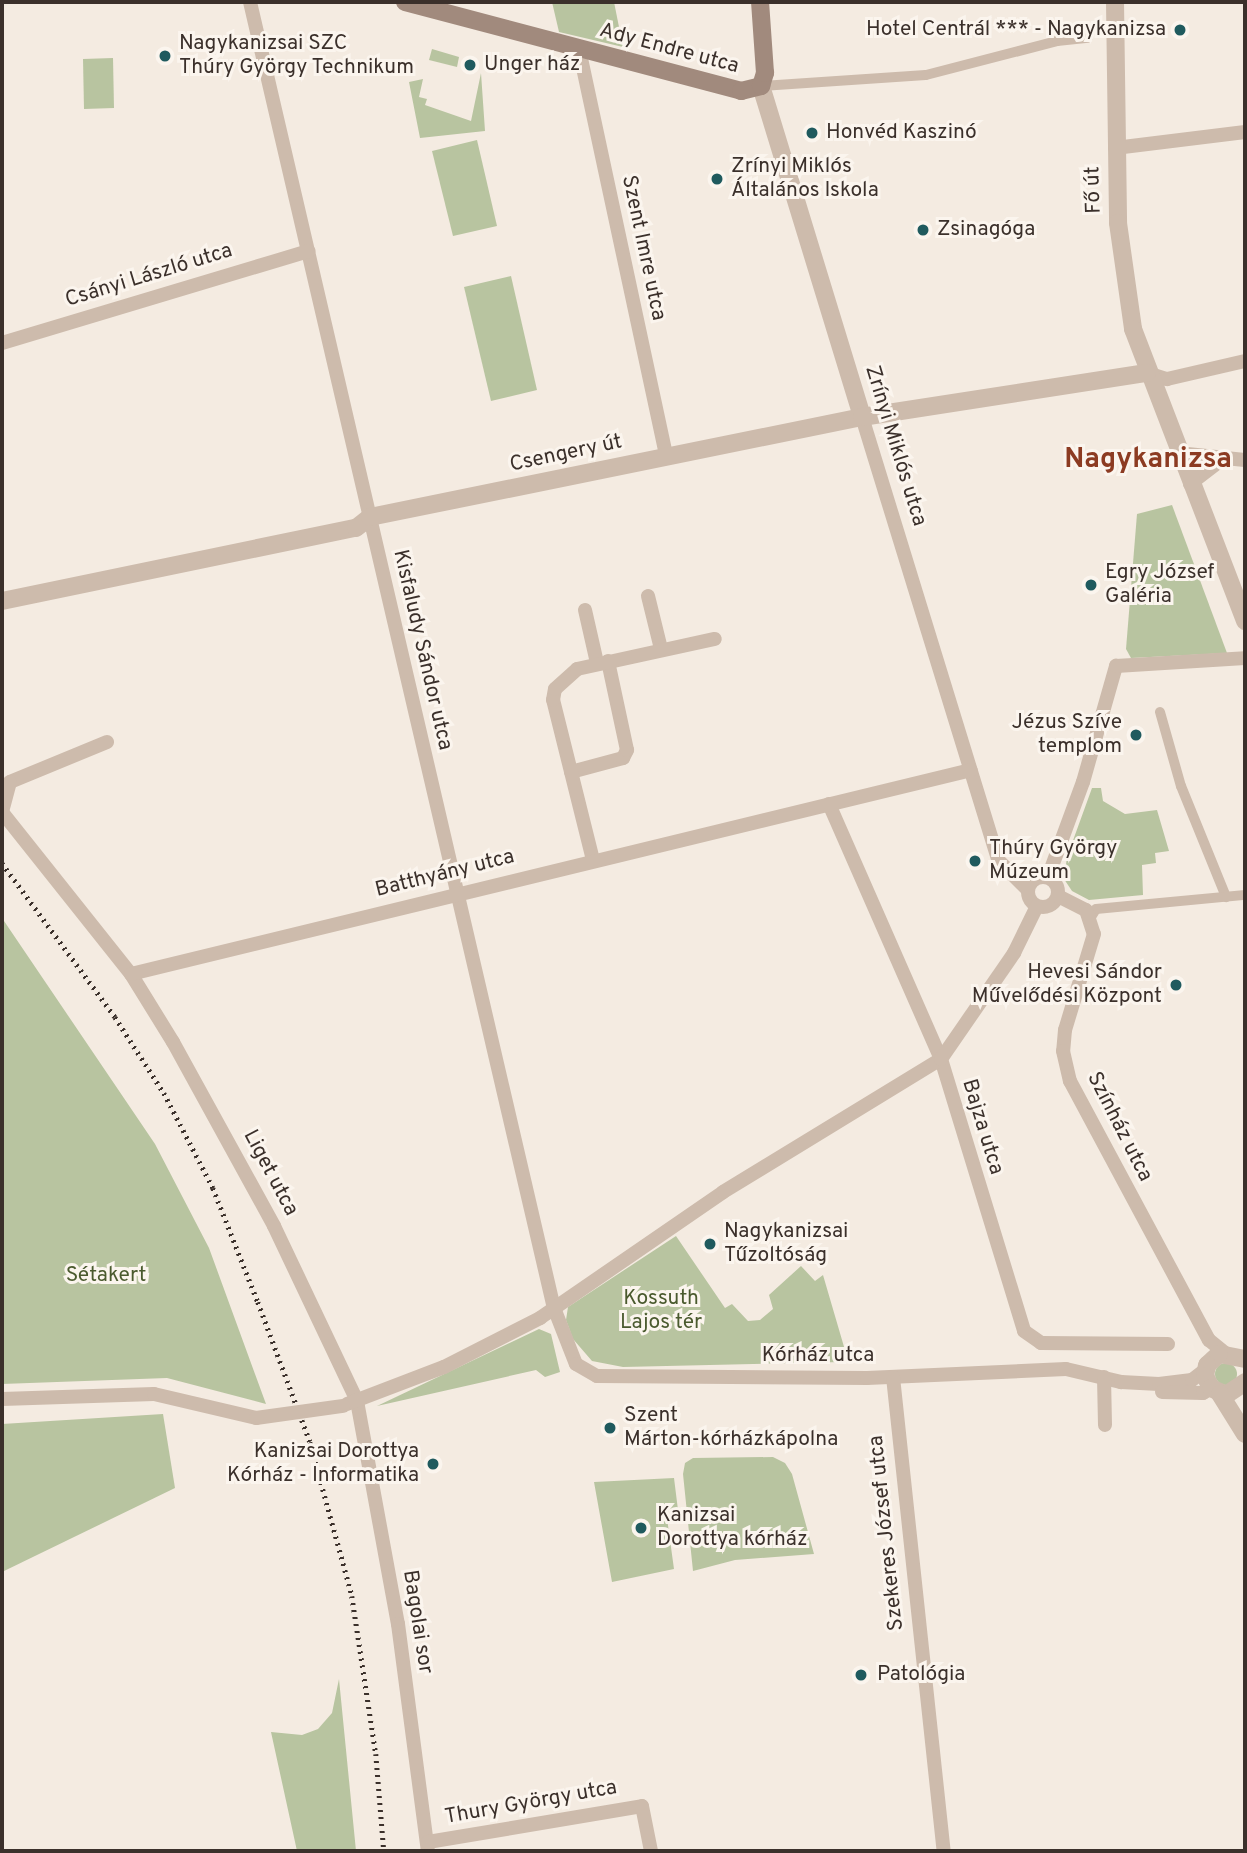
<!DOCTYPE html>
<html>
<head>
<meta charset="utf-8">
<style>
  body { margin:0 }
  #map { position:relative; width:1247px; height:1853px; overflow:hidden; background:#f4ebe1; font-family:Overpass,sans-serif }
  div>[style] { position:absolute }
  .green>* { inset:0; background:#b8c4a0 }
  .round { border-radius:50% }
  .pedestrian>* { height:10px; margin:-5px; padding:0 5px; transform-origin:5px; border-radius:5px; background:#cdbbac }
  .minor>* { height:14px; margin:-7px; padding:0 7px; transform-origin:7px; border-radius:7px; background:#cdbbac }
  .minor>.ring { margin:-7px; padding:0; box-sizing:content-box; background:none; border:14px solid #cdbbac; border-radius:50% }
  .tertiary>* { height:18px; margin:-9px; padding:0 9px; transform-origin:9px; border-radius:9px; background:#cdbbac }
  .secondary>* { height:18px; margin:-9px; padding:0 9px; transform-origin:9px; border-radius:9px; background:#a18a7d }
  .rail>* { height:4.5px; margin-top:-2.25px; transform-origin:0; background:repeating-linear-gradient(90deg,#3b302b 0 2px,transparent 0 7px) }
  .minor-bridge>* { height:14px; margin:-7px; padding:0 7px; transform-origin:7px; border-radius:7px; background:#cdbbac }
  .dots>* { width:19px; height:19px; translate:-50% -50%; box-sizing:border-box; border:4px solid #fbf5ee; border-radius:50% }
  span { translate:-50% -50%; white-space:nowrap; text-align:center; line-height:1.15; -webkit-text-stroke:6px #fbf5ee; paint-order:stroke }
  .poi-label { font-size:21px; color:#3b302b }
  .right { translate:-100% -50%; text-align:right }
  .left { translate:0 -50%; text-align:left }
  .street-label { font-size:21px; color:#3b302b }
  .park-label { font-size:21px; color:#4a5a2e }
  .district-label { font-size:28px; color:#8c3b22; font-weight:700 }
  .frame { position:absolute; inset:0; border:4px solid #3b302b; pointer-events:none }
</style>
</head>
<body>
<div id="map">
  <div class="green">
    <div style="clip-path:polygon(552px 2px,614px 2px,623px 47px,559px 32px)"></div>
    <div style="clip-path:polygon(432px 49px,459px 57px,457px 67px,429px 60px)"></div>
    <div style="clip-path:polygon(113px 58px,114px 108px,84px 109px,83px 59px)"></div>
    <div style="clip-path:polygon(481px 73px,485px 131px,420px 138px,409px 82px,423px 79px,419px 97px,427px 99px,425px 105px,471px 121px)"></div>
    <div style="clip-path:polygon(477px 140px,497px 226px,453px 236px,432px 151px)"></div>
    <div style="clip-path:polygon(511px 276px,537px 390px,491px 401px,464px 287px)"></div>
    <div style="clip-path:polygon(1172px 505px,1227px 653px,1131px 658px,1126px 649px,1137px 514px)"></div>
    <div style="clip-path:polygon(1092px 788px,1101px 788px,1103px 801px,1125px 814px,1157px 810px,1169px 851px,1155px 853px,1156px 863px,1142px 865px,1143px 895px,1089px 900px,1072px 891px,1064px 879px,1067px 857px)"></div>
    <div style="clip-path:polygon(2px 918px,155px 1144px,209px 1248px,266px 1404px,167px 1378px,2px 1384px)"></div>
    <div style="clip-path:polygon(676px 1236px,725px 1308px,732px 1304px,748px 1321px,760px 1320px,773px 1309px,769px 1295px,801px 1266px,815px 1281px,823px 1275px,847px 1357px,842px 1362px,623px 1367px,592px 1361px,573px 1339px,566px 1320px,568px 1307px)"></div>
    <div style="clip-path:polygon(539px 1329px,551px 1334px,560px 1372px,545px 1377px,536px 1370px,377px 1406px)"></div>
    <div class="round" style="left:1215px;top:1363px;width:22px;height:22px"></div>
    <div style="clip-path:polygon(163px 1414px,175px 1488px,2px 1572px,2px 1424px)"></div>
    <div style="clip-path:polygon(693px 1458px,773px 1457px,785px 1463px,792px 1474px,814px 1554px,735px 1560px,693px 1571px,683px 1474px,685px 1463px)"></div>
    <div style="clip-path:polygon(674px 1478px,678px 1510px,666px 1511px,674px 1569px,612px 1582px,594px 1482px)"></div>
    <div style="clip-path:polygon(339px 1679px,356px 1851px,297px 1851px,271px 1732px,302px 1735px,318px 1729px,332px 1713px)"></div>
  </div>
  <div class="pedestrian">
    <div style="left:761px;top:86px;width:165px;rotate:-3.8deg"></div>
    <div style="left:926px;top:75px;width:135px;rotate:-14.5deg"></div>
    <div style="left:1057px;top:41px;width:31px;rotate:-6deg"></div>
    <div style="left:1160px;top:712px;width:77px;rotate:74.2deg"></div>
    <div style="left:1181px;top:786px;width:120px;rotate:67.9deg"></div>
    <div style="left:1091px;top:917px;width:9px;rotate:-58deg"></div>
    <div style="left:1096px;top:909px;width:150px;rotate:-5.4deg"></div>
  </div>
  <div class="minor">
    <div style="left:250px;top:2px;width:1341px;rotate:76.9deg"></div>
    <div style="left:554px;top:1308px;width:60px;rotate:68.6deg"></div>
    <div style="left:576px;top:1364px;width:24px;rotate:30deg"></div>
    <div style="left:597px;top:1376px;width:270px;rotate:0.4deg"></div>
    <div style="left:867px;top:1378px;width:199px;rotate:-2.6deg"></div>
    <div style="left:1066px;top:1369px;width:57px;rotate:13.3deg"></div>
    <div style="left:1121px;top:1382px;width:38px;rotate:3deg"></div>
    <div style="left:1159px;top:1384px;width:33px;rotate:-7deg"></div>
    <div style="left:1192px;top:1380px;width:18px;rotate:-38deg"></div>
    <div style="left:579px;top:49px;width:416px;rotate:77.9deg"></div>
    <div style="left:1115px;top:148px;width:131px;rotate:-7deg"></div>
    <div style="left:2px;top:343px;width:320px;rotate:-16.7deg"></div>
    <div style="left:1147px;top:373px;width:21px;rotate:17deg"></div>
    <div style="left:1167px;top:379px;width:80px;rotate:-13deg"></div>
    <div style="left:862px;top:417px;width:465px;rotate:72.9deg"></div>
    <div style="left:999px;top:861px;width:41px;rotate:45deg"></div>
    <div style="left:1178px;top:453px;width:67px;rotate:6deg"></div>
    <div style="left:1190px;top:484px;width:44px;rotate:-37.6deg"></div>
    <div style="left:648px;top:596px;width:55px;rotate:76.2deg"></div>
    <div style="left:585px;top:610px;width:54px;rotate:77.2deg"></div>
    <div style="left:107px;top:742px;width:105px;rotate:157.6deg"></div>
    <div style="left:10px;top:782px;width:31px;rotate:105deg"></div>
    <div style="left:2px;top:812px;width:207px;rotate:51.5deg"></div>
    <div style="left:131px;top:974px;width:80px;rotate:58.3deg"></div>
    <div style="left:173px;top:1042px;width:210px;rotate:61.2deg"></div>
    <div style="left:274px;top:1226px;width:194px;rotate:64.6deg"></div>
    <div style="left:357px;top:1401px;width:227px;rotate:79.6deg"></div>
    <div style="left:398px;top:1624px;width:229px;rotate:82.5deg"></div>
    <div style="left:571px;top:772px;width:54px;rotate:-15.1deg"></div>
    <div style="left:623px;top:758px;width:9px;rotate:-63deg"></div>
    <div style="left:627px;top:750px;width:91px;rotate:-102.1deg"></div>
    <div style="left:829px;top:804px;width:279px;rotate:66.3deg"></div>
    <div style="left:941px;top:1059px;width:284px;rotate:73deg"></div>
    <div style="left:1024px;top:1331px;width:21px;rotate:35deg"></div>
    <div style="left:1041px;top:1343px;width:127px;rotate:0.5deg"></div>
    <div style="left:593px;top:860px;width:165px;rotate:-104deg"></div>
    <div style="left:553px;top:700px;width:11px;rotate:-80deg"></div>
    <div style="left:555px;top:689px;width:30px;rotate:-42deg"></div>
    <div style="left:577px;top:669px;width:141px;rotate:-12.3deg"></div>
    <div class="ring" style="left:1028px;top:877px;width:16px;height:16px"></div>
    <div style="left:1048px;top:877px;width:101px;rotate:-69.8deg"></div>
    <div style="left:1083px;top:782px;width:121px;rotate:-74.1deg"></div>
    <div style="left:1116px;top:666px;width:129px;rotate:-3.5deg"></div>
    <div style="left:1058px;top:896px;width:31px;rotate:27deg"></div>
    <div style="left:1086px;top:910px;width:25px;rotate:72deg"></div>
    <div style="left:1094px;top:934px;width:100px;rotate:106.8deg"></div>
    <div style="left:1065px;top:1030px;width:21px;rotate:95deg"></div>
    <div style="left:1063px;top:1051px;width:31px;rotate:77deg"></div>
    <div style="left:1070px;top:1081px;width:294px;rotate:61.8deg"></div>
    <div style="left:1209px;top:1340px;width:21px;rotate:39deg"></div>
    <div style="left:131px;top:974px;width:864px;rotate:-13.65deg"></div>
    <div style="left:893px;top:1377px;width:477px;rotate:83.9deg"></div>
    <div style="left:1104px;top:1377px;width:48px;rotate:88.8deg"></div>
    <div style="left:1162px;top:1392px;width:41px;rotate:1.4deg"></div>
    <div style="left:1203px;top:1393px;width:9px;rotate:-32deg"></div>
    <div style="left:2px;top:1399px;width:152px;rotate:-1.9deg"></div>
    <div style="left:154px;top:1394px;width:105px;rotate:13.2deg"></div>
    <div style="left:347px;top:1404px;width:104px;rotate:-20.9deg"></div>
    <div style="left:444px;top:1367px;width:108px;rotate:-27deg"></div>
    <div style="left:540px;top:1318px;width:222px;rotate:-34.5deg"></div>
    <div style="left:723px;top:1192px;width:255px;rotate:-31.4deg"></div>
    <div style="left:941px;top:1059px;width:129px;rotate:-55.4deg"></div>
    <div style="left:1014px;top:953px;width:52px;rotate:-63.9deg"></div>
    <div style="left:428px;top:1842px;width:217px;rotate:-9.5deg"></div>
    <div style="left:642px;top:1806px;width:46px;rotate:78.7deg"></div>
  </div>
  <div class="tertiary">
    <div style="left:1115px;top:2px;width:221px;rotate:89.2deg"></div>
    <div style="left:1118px;top:223px;width:107px;rotate:81.9deg"></div>
    <div style="left:1133px;top:329px;width:313px;rotate:69deg"></div>
    <div style="left:761px;top:86px;width:346px;rotate:73deg"></div>
    <div style="left:2px;top:601px;width:361px;rotate:-11.7deg"></div>
    <div style="left:356px;top:528px;width:18px;rotate:-38deg"></div>
    <div style="left:370px;top:517px;width:502px;rotate:-11.49deg"></div>
    <div style="left:862px;top:417px;width:288px;rotate:-8.8deg"></div>
    <div style="left:1245px;top:1359px;width:26px;rotate:-169deg"></div>
    <div style="left:1219px;top:1354px;width:16px;rotate:137deg"></div>
    <div style="left:1207px;top:1365px;width:11px;rotate:100deg"></div>
    <div style="left:1205px;top:1376px;width:13px;rotate:63deg"></div>
    <div style="left:1211px;top:1388px;width:17px;rotate:25deg"></div>
    <div style="left:1226px;top:1395px;width:23px;rotate:-34deg"></div>
    <div style="left:1220px;top:1394px;width:47px;rotate:58deg"></div>
  </div>
  <div class="secondary">
    <div style="left:405px;top:2px;width:348px;rotate:14.8deg"></div>
    <div style="left:741px;top:91px;width:21px;rotate:-14deg"></div>
    <div style="left:761px;top:86px;width:14px;rotate:-73deg"></div>
    <div style="left:765px;top:73px;width:71px;rotate:-94deg"></div>
  </div>
  <div class="rail">
    <div style="left:2px;top:863px;width:191px;rotate:53.7deg"></div>
    <div style="left:115px;top:1017px;width:90px;rotate:57.2deg"></div>
    <div style="left:164px;top:1093px;width:107px;rotate:62.7deg"></div>
    <div style="left:213px;top:1188px;width:123px;rotate:68.5deg"></div>
    <div style="left:258px;top:1302px;width:149px;rotate:69.6deg"></div>
    <div style="left:310px;top:1442px;width:160px;rotate:74.7deg"></div>
    <div style="left:352px;top:1596px;width:160px;rotate:81.4deg"></div>
    <div style="left:376px;top:1754px;width:97px;rotate:85.3deg"></div>
  </div>
  <div class="minor-bridge">
    <div style="left:256px;top:1418px;width:88px;rotate:-7.9deg"></div>
  </div>
  <div class="dots">
    <div style="left:1180px;top:30px;background:#1f5a5e"></div>
    <div style="left:165px;top:56px;background:#1f5a5e"></div>
    <div style="left:470px;top:65px;background:#1f5a5e"></div>
    <div style="left:812px;top:133px;background:#1f5a5e"></div>
    <div style="left:717px;top:179px;background:#1f5a5e"></div>
    <div style="left:923px;top:230px;background:#1f5a5e"></div>
    <div style="left:1091px;top:585px;background:#1f5a5e"></div>
    <div style="left:1136px;top:735px;background:#1f5a5e"></div>
    <div style="left:975px;top:861px;background:#1f5a5e"></div>
    <div style="left:1176px;top:985px;background:#1f5a5e"></div>
    <div style="left:710px;top:1244px;background:#1f5a5e"></div>
    <div style="left:610px;top:1428px;background:#1f5a5e"></div>
    <div style="left:433px;top:1464px;background:#1f5a5e"></div>
    <div style="left:641px;top:1528px;background:#1f5a5e"></div>
    <div style="left:861px;top:1675px;background:#1f5a5e"></div>
  </div>
  <div class="poi-label">
    <span class="right" style="left:1166px;top:30px">Hotel Centrál *** - Nagykanizsa</span>
    <span class="left" style="left:179px;top:56px">Nagykanizsai SZC<br>Thúry György Technikum</span>
    <span class="left" style="left:484px;top:65px">Unger ház</span>
    <span class="left" style="left:826px;top:133px">Honvéd Kaszinó</span>
    <span class="left" style="left:731px;top:179px">Zrínyi Miklós<br>Általános Iskola</span>
    <span class="left" style="left:937px;top:230px">Zsinagóga</span>
    <span class="left" style="left:1105px;top:585px">Egry József<br>Galéria</span>
    <span class="right" style="left:1122px;top:735px">Jézus Szíve<br>templom</span>
    <span class="left" style="left:989px;top:861px">Thúry György<br>Múzeum</span>
    <span class="right" style="left:1162px;top:985px">Hevesi Sándor<br>Művelődési Központ</span>
    <span class="left" style="left:724px;top:1244px">Nagykanizsai<br>Tűzoltóság</span>
    <span class="left" style="left:624px;top:1428px">Szent<br>Márton-kórházkápolna</span>
    <span class="right" style="left:419px;top:1464px">Kanizsai Dorottya<br>Kórház - Informatika</span>
    <span class="left" style="left:657px;top:1528px">Kanizsai<br>Dorottya kórház</span>
    <span class="left" style="left:877px;top:1675px">Patológia</span>
  </div>
  <div class="street-label">
    <span style="left:669px;top:49px;rotate:15deg">Ady Endre utca</span>
    <span style="left:1094px;top:190px;rotate:-92deg">Fő út</span>
    <span style="left:643px;top:248px;rotate:78deg">Szent Imre utca</span>
    <span style="left:149px;top:276px;rotate:-17deg">Csányi László utca</span>
    <span style="left:895px;top:446px;rotate:73deg">Zrínyi Miklós utca</span>
    <span style="left:566px;top:454px;rotate:-12deg">Csengery út</span>
    <span style="left:422px;top:650px;rotate:77deg">Kisfaludy Sándor utca</span>
    <span style="left:445px;top:874px;rotate:-14deg">Batthyány utca</span>
    <span style="left:982px;top:1127px;rotate:73deg">Bajza utca</span>
    <span style="left:1119px;top:1127px;rotate:63deg">Színház utca</span>
    <span style="left:270px;top:1173px;rotate:62deg">Liget utca</span>
    <span style="left:818px;top:1356px">Kórház utca</span>
    <span style="left:887px;top:1533px;rotate:-96deg">Szekeres József utca</span>
    <span style="left:417px;top:1622px;rotate:81deg">Bagolai sor</span>
    <span style="left:531px;top:1803px;rotate:-10deg">Thury György utca</span>
  </div>
  <div class="park-label">
    <span style="left:106px;top:1276px">Sétakert</span>
    <span style="left:661px;top:1311px">Kossuth<br>Lajos tér</span>
  </div>
  <div class="district-label">
    <span style="left:1148px;top:460px">Nagykanizsa</span>
  </div>
  <div class="frame"></div>
</div>
</body>
</html>
